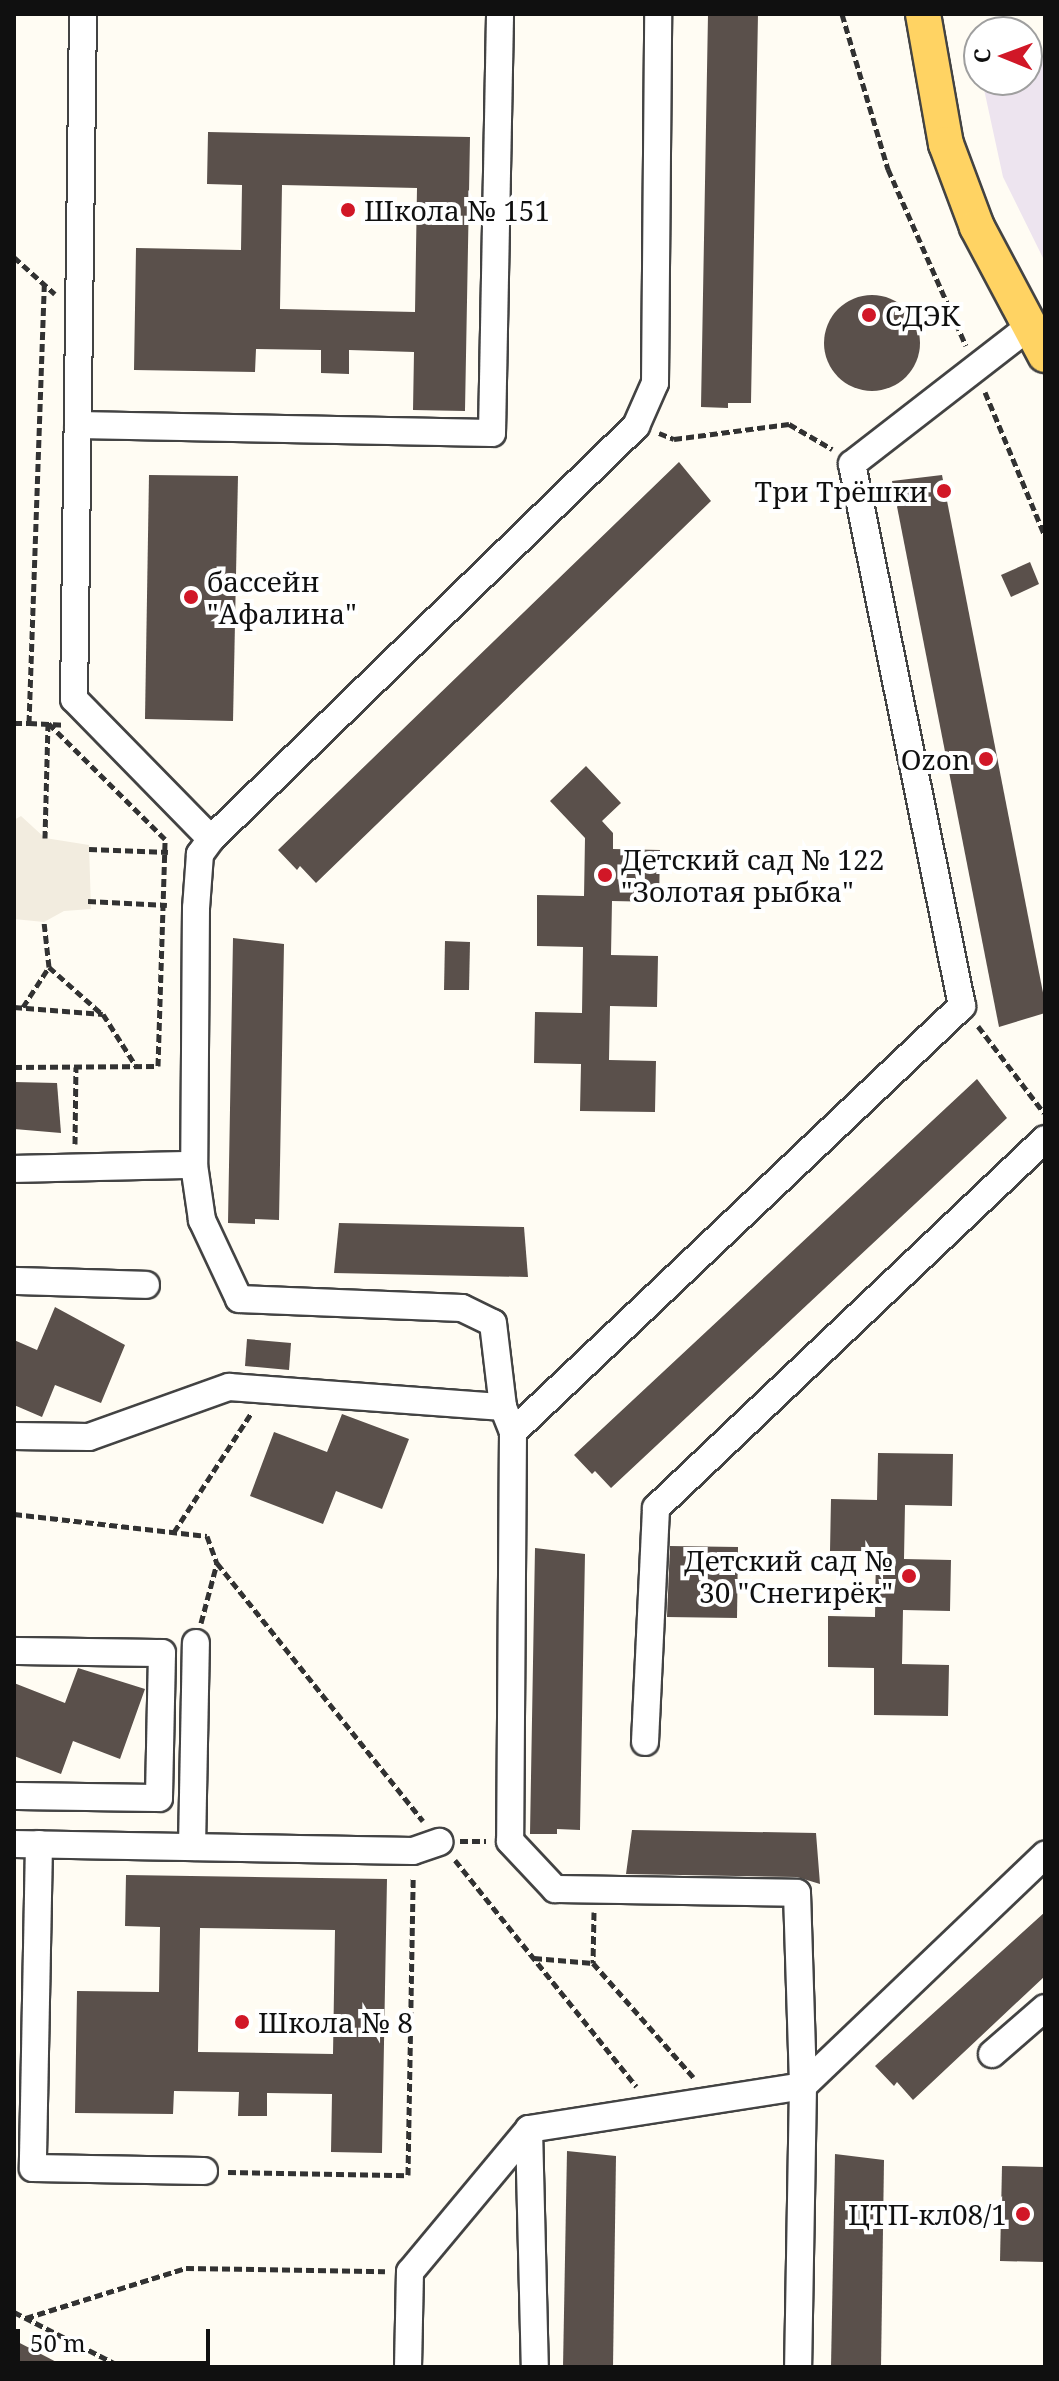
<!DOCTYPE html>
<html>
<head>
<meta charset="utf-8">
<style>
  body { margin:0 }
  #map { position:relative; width:1059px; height:2381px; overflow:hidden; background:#fffcf3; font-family:"Noto Serif",serif }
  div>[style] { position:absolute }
  .industrial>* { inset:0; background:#ede4ef }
  .plaza>* { inset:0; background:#f2ecdf }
  .building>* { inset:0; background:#5a504b }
  .round { border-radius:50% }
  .path>* { height:5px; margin-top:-2.5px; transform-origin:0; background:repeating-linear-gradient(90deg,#323232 0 8px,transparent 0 12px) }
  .roads { filter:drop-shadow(2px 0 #434343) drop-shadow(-2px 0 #434343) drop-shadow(0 2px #434343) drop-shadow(0 -2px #434343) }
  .minor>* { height:26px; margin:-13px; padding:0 13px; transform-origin:13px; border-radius:13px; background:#fff }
  .major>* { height:34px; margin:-17px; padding:0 17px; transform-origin:17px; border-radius:17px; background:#ffd363 }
  .dots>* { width:22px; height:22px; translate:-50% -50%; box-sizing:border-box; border:4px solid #fff; border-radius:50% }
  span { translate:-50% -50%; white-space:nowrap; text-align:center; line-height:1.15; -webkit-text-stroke:8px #fff; paint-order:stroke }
  .poi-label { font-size:28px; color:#101010 }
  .left { translate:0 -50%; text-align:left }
  .right { translate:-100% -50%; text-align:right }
  .frame { position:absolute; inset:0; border:16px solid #101010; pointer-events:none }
  .north { position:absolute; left:963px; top:16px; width:80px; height:80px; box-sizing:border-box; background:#fff; border:2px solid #9f9f9f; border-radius:50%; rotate:271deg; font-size:22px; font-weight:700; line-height:32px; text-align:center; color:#101010 }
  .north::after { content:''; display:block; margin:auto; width:28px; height:36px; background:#d11727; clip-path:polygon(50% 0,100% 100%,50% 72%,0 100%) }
  .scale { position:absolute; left:16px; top:2329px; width:194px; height:36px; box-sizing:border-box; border:4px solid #101010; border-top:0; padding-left:10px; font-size:24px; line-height:28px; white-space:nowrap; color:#101010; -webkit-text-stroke:6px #fff; paint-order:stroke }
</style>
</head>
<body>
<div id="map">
  <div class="industrial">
    <div style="clip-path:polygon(1045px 54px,1045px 262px,1003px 177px,982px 80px,1027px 80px,1027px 60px)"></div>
  </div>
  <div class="plaza">
    <div style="clip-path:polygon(21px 816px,45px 838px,89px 845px,91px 909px,64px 911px,44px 922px,14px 919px,14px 820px)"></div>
  </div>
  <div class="building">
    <div style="clip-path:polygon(708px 14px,758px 14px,751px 403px,728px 403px,728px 408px,701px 407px)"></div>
    <div style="clip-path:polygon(evenodd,208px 132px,470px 137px,465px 411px,413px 410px,414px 352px,349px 350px,349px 374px,321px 373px,321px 350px,256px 349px,255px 372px,134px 370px,136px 248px,241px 250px,242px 185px,207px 184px,208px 132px,282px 185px,417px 188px,415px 312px,280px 309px,282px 185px)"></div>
    <div class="round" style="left:824px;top:295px;width:96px;height:96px"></div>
    <div style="clip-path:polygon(679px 462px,711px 501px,316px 883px,300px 866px,297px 870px,278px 850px)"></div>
    <div style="clip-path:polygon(149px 475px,238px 476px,233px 721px,145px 719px)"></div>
    <div style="clip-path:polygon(942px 475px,1045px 1003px,1045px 1013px,999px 1027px,892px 481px)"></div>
    <div style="clip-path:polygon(1030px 562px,1039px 584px,1011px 597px,1001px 575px)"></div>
    <div style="clip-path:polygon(586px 766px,621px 803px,602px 821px,613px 833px,613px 849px,660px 850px,659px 902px,612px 901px,611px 955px,658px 956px,657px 1007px,610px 1006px,609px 1060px,656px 1061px,655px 1112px,580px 1111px,581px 1064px,534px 1063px,535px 1012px,582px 1013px,583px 947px,537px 946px,537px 895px,584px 896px,585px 838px,550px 801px)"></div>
    <div style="clip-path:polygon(233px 938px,284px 944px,279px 1220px,255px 1219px,255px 1224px,228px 1223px)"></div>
    <div style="clip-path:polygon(445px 941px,470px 942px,469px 990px,444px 990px)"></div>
    <div style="clip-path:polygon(977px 1079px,1007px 1118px,611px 1488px,595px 1471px,592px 1474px,574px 1455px)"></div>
    <div style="clip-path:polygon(14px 1082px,57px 1083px,61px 1133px,14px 1129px)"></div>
    <div style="clip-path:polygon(339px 1223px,524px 1227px,528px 1277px,334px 1273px)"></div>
    <div style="clip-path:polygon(55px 1307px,125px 1345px,101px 1403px,55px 1385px,42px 1417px,14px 1405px,14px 1340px,37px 1350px)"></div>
    <div style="clip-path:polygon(247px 1339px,291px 1343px,289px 1370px,245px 1366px)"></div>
    <div style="clip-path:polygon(342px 1414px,409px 1439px,382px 1509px,336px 1491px,323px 1524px,250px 1496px,274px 1432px,327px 1452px)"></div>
    <div style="clip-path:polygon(878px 1453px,953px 1454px,952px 1506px,905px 1505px,904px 1559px,951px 1560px,950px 1611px,903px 1610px,902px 1664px,949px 1665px,948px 1716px,874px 1715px,874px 1668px,828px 1667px,828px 1616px,875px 1617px,876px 1551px,830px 1551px,831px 1499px,877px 1500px)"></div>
    <div style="clip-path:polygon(670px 1546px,738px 1547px,737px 1618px,667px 1617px)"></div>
    <div style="clip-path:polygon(535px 1548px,585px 1554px,580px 1830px,557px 1829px,557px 1834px,530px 1834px)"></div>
    <div style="clip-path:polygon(78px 1668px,145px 1689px,120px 1759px,73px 1741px,61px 1774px,14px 1756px,14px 1683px,65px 1703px)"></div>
    <div style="clip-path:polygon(632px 1830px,816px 1833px,820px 1884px,797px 1877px,626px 1874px)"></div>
    <div style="clip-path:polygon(evenodd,126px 1875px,387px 1879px,382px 2153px,331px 2152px,332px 2094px,267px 2093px,267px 2116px,238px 2116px,239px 2092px,174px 2091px,173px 2114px,75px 2113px,77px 1991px,159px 1992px,160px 1927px,125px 1926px,126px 1875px,200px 1928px,335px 1930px,333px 2054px,198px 2052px,200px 1928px)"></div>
    <div style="clip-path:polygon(1045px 1912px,1045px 1976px,913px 2100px,897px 2082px,894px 2086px,875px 2066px)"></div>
    <div style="clip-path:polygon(567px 2151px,616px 2156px,613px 2367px,563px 2367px)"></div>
    <div style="clip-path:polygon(835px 2154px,884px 2160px,881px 2367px,831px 2367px)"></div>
    <div style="clip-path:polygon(1002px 2166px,1045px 2167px,1045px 2262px,1000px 2261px)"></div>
    <div style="clip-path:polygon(14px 2340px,66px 2367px,14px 2367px)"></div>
  </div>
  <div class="path">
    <div style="left:842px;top:14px;width:162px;rotate:73.5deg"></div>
    <div style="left:888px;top:169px;width:193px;rotate:66.2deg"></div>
    <div style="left:14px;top:257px;width:55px;rotate:42.1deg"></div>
    <div style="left:985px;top:392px;width:156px;rotate:67.4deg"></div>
    <div style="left:659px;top:433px;width:16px;rotate:22deg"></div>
    <div style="left:674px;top:439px;width:116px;rotate:-7.4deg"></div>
    <div style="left:789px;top:424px;width:50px;rotate:30.2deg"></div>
    <div style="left:14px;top:723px;width:15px"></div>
    <div style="left:29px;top:723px;width:439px;rotate:-88deg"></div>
    <div style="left:29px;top:723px;width:35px;rotate:3deg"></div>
    <div style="left:89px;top:849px;width:79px;rotate:2.2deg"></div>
    <div style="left:88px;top:901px;width:79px;rotate:2.9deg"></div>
    <div style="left:49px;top:967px;width:71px;rotate:41.6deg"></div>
    <div style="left:14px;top:1007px;width:89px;rotate:4.5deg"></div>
    <div style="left:103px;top:1014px;width:62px;rotate:57.6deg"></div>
    <div style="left:23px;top:1007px;width:48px;rotate:-57deg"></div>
    <div style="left:49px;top:967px;width:45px;rotate:-96.3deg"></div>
    <div style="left:978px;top:1026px;width:109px;rotate:52.8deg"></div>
    <div style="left:14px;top:1067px;width:144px;rotate:-0.4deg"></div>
    <div style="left:158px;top:1066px;width:227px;rotate:-88.2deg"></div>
    <div style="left:165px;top:839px;width:165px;rotate:-135.2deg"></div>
    <div style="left:48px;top:723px;width:115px;rotate:91.5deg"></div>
    <div style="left:75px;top:1144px;width:77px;rotate:-89.3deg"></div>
    <div style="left:14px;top:1514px;width:194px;rotate:6.5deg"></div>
    <div style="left:207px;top:1536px;width:29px;rotate:70deg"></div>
    <div style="left:217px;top:1563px;width:330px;rotate:51.4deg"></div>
    <div style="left:174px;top:1532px;width:143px;rotate:-57deg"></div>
    <div style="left:201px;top:1623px;width:62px;rotate:-75.1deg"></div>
    <div style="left:460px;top:1841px;width:26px"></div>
    <div style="left:455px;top:1860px;width:290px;rotate:51.3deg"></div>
    <div style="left:594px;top:1912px;width:51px;rotate:91.1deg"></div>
    <div style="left:593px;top:1963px;width:152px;rotate:48.7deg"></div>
    <div style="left:534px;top:1958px;width:59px;rotate:4.8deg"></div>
    <div style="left:228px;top:2172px;width:180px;rotate:1deg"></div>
    <div style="left:408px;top:2175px;width:299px;rotate:-89deg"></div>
    <div style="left:14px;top:2312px;width:121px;rotate:27deg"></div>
    <div style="left:26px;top:2318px;width:168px;rotate:-17.4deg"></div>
    <div style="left:186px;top:2268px;width:199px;rotate:0.9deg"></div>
  </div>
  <div class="roads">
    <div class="minor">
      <div style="left:83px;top:14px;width:685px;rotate:90.75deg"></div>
      <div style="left:74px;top:699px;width:196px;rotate:45.6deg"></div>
      <div style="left:211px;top:839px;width:19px;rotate:126deg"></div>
      <div style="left:200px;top:854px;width:54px;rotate:94.2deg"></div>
      <div style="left:196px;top:908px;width:257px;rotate:90.4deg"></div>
      <div style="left:194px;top:1165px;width:56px;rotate:81.7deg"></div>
      <div style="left:202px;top:1220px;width:87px;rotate:64.9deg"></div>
      <div style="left:239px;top:1299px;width:223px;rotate:2.3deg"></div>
      <div style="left:462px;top:1308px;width:34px;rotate:26deg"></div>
      <div style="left:493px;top:1323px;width:85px;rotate:83.2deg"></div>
      <div style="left:503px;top:1407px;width:27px;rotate:68deg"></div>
      <div style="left:513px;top:1432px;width:409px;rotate:90.4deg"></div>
      <div style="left:510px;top:1841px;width:66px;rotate:46.8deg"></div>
      <div style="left:555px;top:1889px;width:242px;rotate:0.9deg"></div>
      <div style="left:797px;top:1893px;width:193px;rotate:88.2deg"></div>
      <div style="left:803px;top:2086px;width:281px;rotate:91deg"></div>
      <div style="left:78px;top:425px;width:414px;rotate:1.1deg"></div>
      <div style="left:492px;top:433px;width:419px;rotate:-88.9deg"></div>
      <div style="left:211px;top:839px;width:593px;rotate:-44.18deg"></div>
      <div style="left:636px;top:426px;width:47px;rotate:-66.2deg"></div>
      <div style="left:655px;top:383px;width:369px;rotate:-89.5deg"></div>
      <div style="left:14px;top:1169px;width:180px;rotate:-1.3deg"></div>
      <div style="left:14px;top:1281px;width:132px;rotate:1.7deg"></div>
      <div style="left:513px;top:1432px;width:619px;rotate:-43.49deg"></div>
      <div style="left:962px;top:1006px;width:553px;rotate:-101.47deg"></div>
      <div style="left:852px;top:464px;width:227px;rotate:-37.8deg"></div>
      <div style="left:14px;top:1436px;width:75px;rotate:0.8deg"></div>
      <div style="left:89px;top:1437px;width:149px;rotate:-19.7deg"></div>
      <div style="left:229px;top:1387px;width:275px;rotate:4.2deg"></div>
      <div style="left:14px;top:1651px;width:148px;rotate:0.8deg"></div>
      <div style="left:162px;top:1653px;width:145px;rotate:91.2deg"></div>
      <div style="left:159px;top:1798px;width:145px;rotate:-179.2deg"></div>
      <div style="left:645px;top:1742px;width:234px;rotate:-87.3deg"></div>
      <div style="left:656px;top:1508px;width:536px;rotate:-43.49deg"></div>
      <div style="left:14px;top:1844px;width:399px;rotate:1deg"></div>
      <div style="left:413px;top:1851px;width:28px;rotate:-19deg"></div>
      <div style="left:39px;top:1844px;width:324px;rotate:91.1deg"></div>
      <div style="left:33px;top:2168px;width:171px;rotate:1deg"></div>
      <div style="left:192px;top:1847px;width:204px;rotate:-88.9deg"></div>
      <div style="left:992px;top:2054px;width:70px;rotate:-41deg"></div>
      <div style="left:529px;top:2129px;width:277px;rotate:-8.9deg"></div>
      <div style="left:803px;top:2086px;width:335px;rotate:-43.7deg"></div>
      <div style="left:408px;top:2367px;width:95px;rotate:-88.8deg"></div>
      <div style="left:410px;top:2272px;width:186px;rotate:-50.2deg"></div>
      <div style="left:529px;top:2129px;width:238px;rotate:88.6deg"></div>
    </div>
    <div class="major">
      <div style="left:923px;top:14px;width:132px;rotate:80deg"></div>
      <div style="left:946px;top:144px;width:89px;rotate:69.5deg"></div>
      <div style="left:977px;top:227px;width:145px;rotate:62deg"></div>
    </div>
  </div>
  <div class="dots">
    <div style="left:348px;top:210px;background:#d11727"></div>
    <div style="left:869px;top:315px;background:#d11727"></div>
    <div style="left:944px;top:491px;background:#d11727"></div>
    <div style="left:191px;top:597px;background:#d11727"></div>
    <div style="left:986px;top:759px;background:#d11727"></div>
    <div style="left:605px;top:875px;background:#d11727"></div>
    <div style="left:909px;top:1576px;background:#d11727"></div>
    <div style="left:242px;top:2022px;background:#d11727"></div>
    <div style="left:1023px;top:2214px;background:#d11727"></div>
  </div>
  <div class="poi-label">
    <span class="left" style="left:364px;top:210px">Школа № 151</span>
    <span class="left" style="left:885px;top:315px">СДЭК</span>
    <span class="right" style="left:928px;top:491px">Три Трёшки</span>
    <span class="left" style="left:207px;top:597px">бассейн<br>"Афалина"</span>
    <span class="right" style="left:970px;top:759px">Ozon</span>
    <span class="left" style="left:621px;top:875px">Детский сад № 122<br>"Золотая рыбка"</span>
    <span class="right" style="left:893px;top:1576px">Детский сад №<br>30 "Снегирёк"</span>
    <span class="left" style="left:258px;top:2022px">Школа № 8</span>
    <span class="right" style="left:1007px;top:2214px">ЦТП-кл08/1</span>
  </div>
  <div class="frame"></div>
  <div class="north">С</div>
  <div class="scale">50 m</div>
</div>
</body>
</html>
